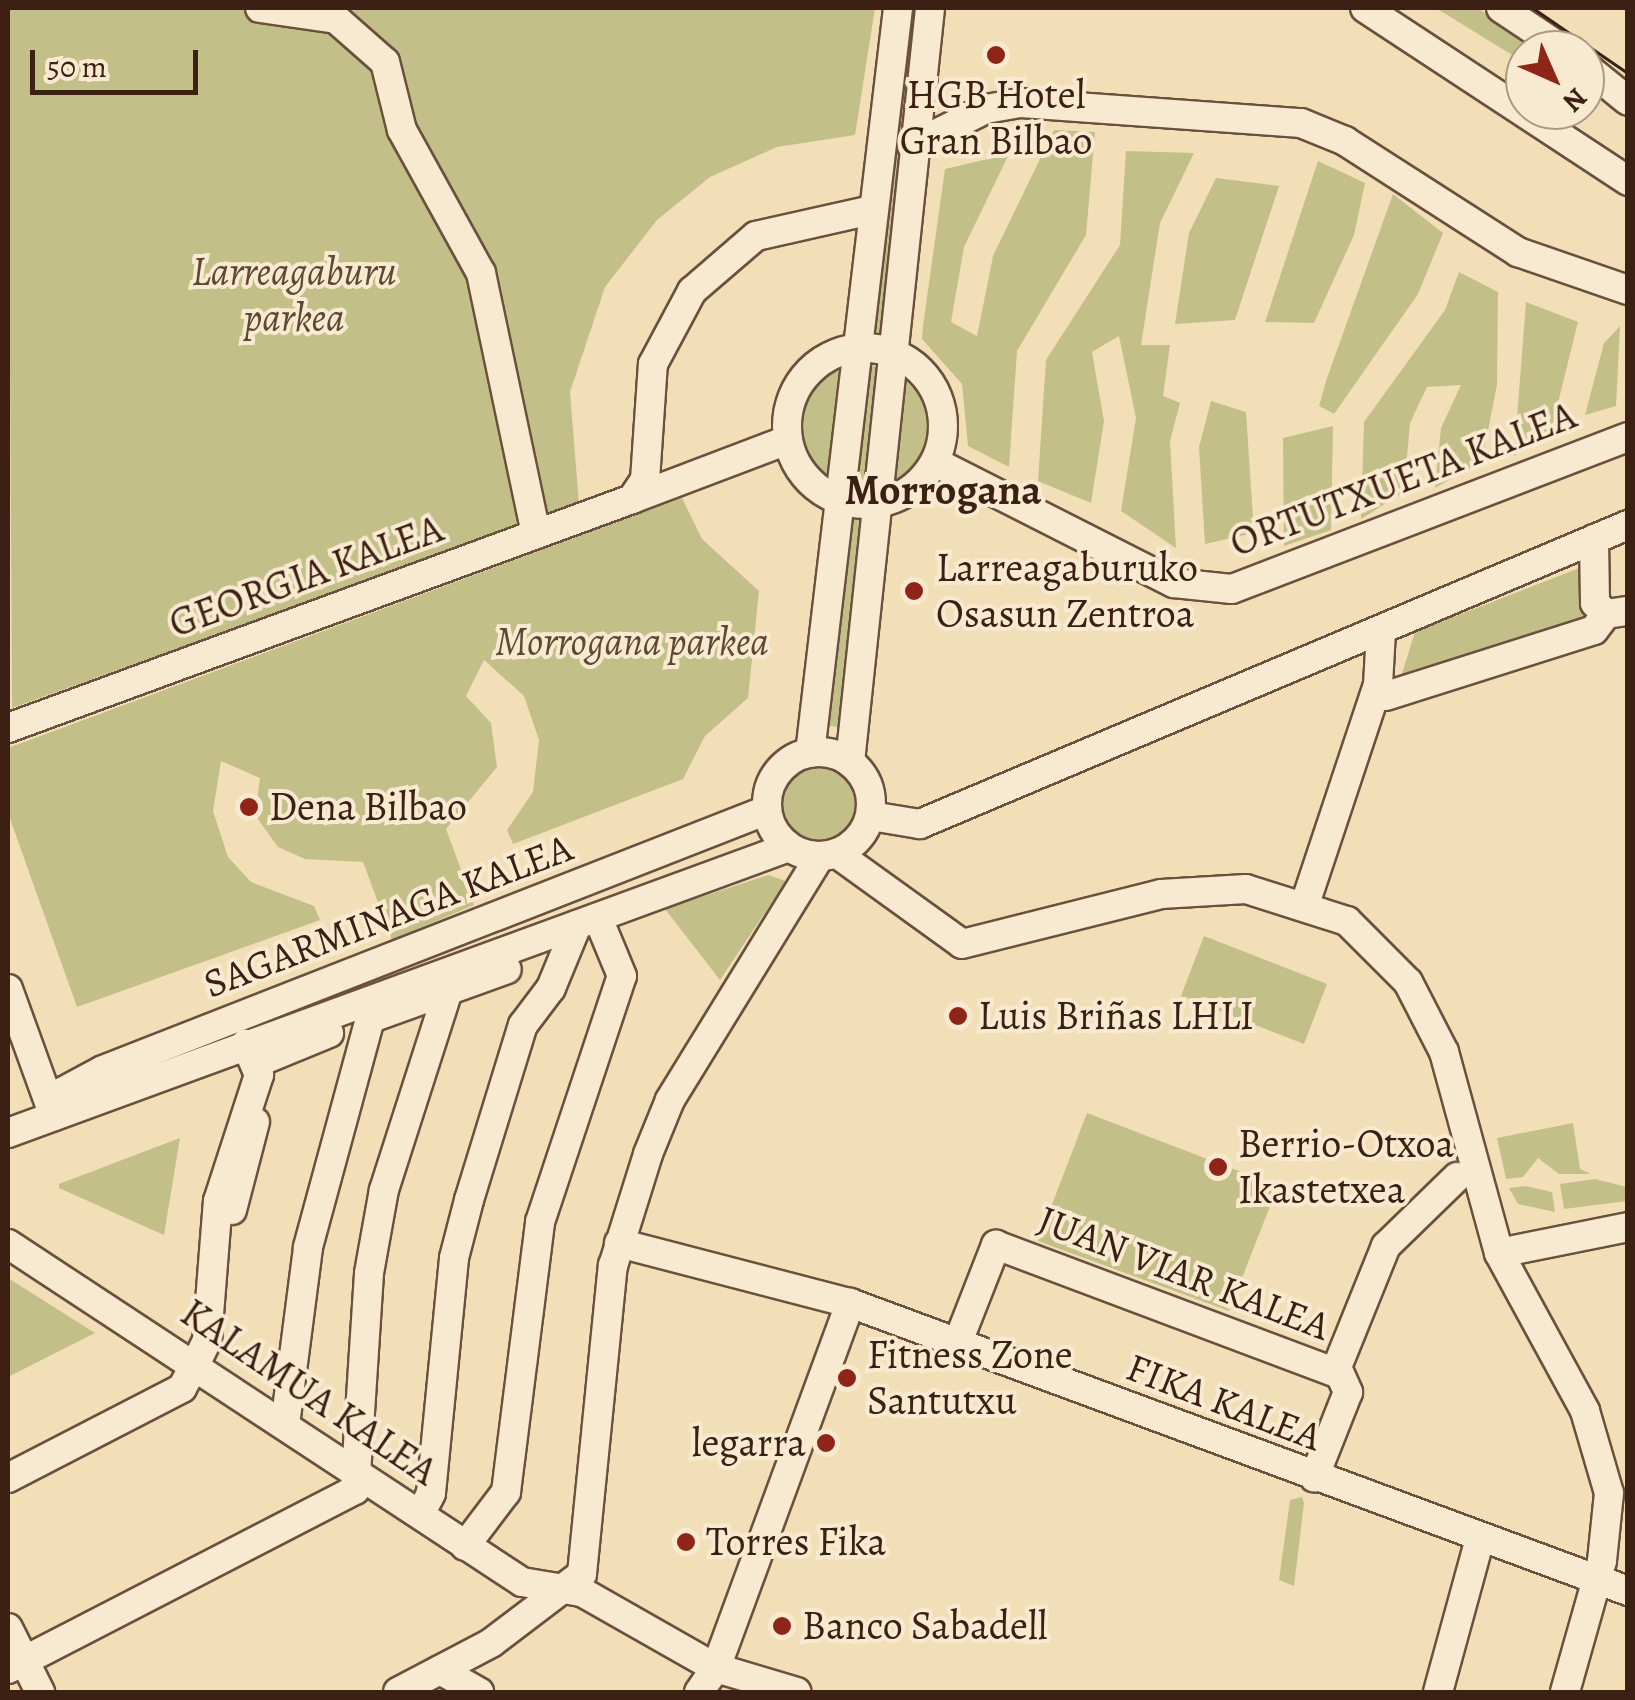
<!DOCTYPE html>
<html>
<head>
<meta charset="utf-8">
<style>
  body { margin:0 }
  #map { position:relative; width:1635px; height:1700px; overflow:hidden; background:#f2dfb7; font-family:Alegreya,serif }
  div>[style] { position:absolute }
  .green>* { inset:0; background:#c3bf89 }
  .round { border-radius:50% }
  .roads { filter:drop-shadow(2px 0 #6a503d) drop-shadow(-2px 0 #6a503d) drop-shadow(0 2px #6a503d) drop-shadow(0 -2px #6a503d) }
  .minor>* { height:28px; margin:-14px; padding:0 14px; transform-origin:14px; border-radius:14px; background:#f7ead0 }
  .minor>.ring { margin:-14px; padding:0; box-sizing:content-box; background:none; border:28px solid #f7ead0; border-radius:50% }
  .tram>* { height:2.5px; margin:-1.25px; padding:0 1.25px; transform-origin:1.25px; border-radius:1.25px; background:#3c2014 }
  .dots>* { width:28px; height:28px; translate:-50% -50%; box-sizing:border-box; border:5px solid #f7ead0; border-radius:50% }
  span { translate:-50% -50%; white-space:nowrap; text-align:center; line-height:1.15; -webkit-text-stroke:8px #f7ead0; paint-order:stroke }
  .poi-label { font-size:40px; color:#3c2014 }
  .left { translate:0 -50%; text-align:left }
  .right { translate:-100% -50%; text-align:right }
  .park-label { font-size:40px; color:#5e4831; font-style:italic }
  .street-label { font-size:40px; color:#3c2014 }
  .neighbourhood-label { font-size:42px; color:#3c2014; font-weight:700 }
  .frame { position:absolute; inset:0; border:10px solid #3c2014; pointer-events:none }
  .north { position:absolute; left:1505px; top:30px; width:100px; height:100px; box-sizing:border-box; background:#f7ead0; border:2px solid #ac9985; border-radius:50%; rotate:135deg; font-size:28px; font-weight:700; line-height:40px; text-align:center; color:#3c2014 }
  .north::after { content:''; display:block; margin:auto; width:35px; height:45px; background:#8f2418; clip-path:polygon(50% 0,100% 100%,50% 72%,0 100%) }
  .scale { position:absolute; left:30px; top:50px; width:168px; height:45px; box-sizing:border-box; border:5px solid #3c2014; border-top:0; padding-left:12px; font-size:30px; line-height:35px; white-space:nowrap; color:#3c2014; -webkit-text-stroke:8px #f7ead0; paint-order:stroke }
</style>
</head>
<body>
<div id="map">
  <div class="green">
    <div style="clip-path:polygon(8px 8px,875px 8px,855px 135px,777px 147px,710px 177px,657px 220px,605px 287px,570px 392px,579px 504px,12px 708px)"></div>
    <div style="clip-path:polygon(907px 8px,918px 8px,880px 341px,870px 343px)"></div>
    <div style="clip-path:polygon(1436px 8px,1478px 8px,1534px 50px,1525px 50px,1525px 63px)"></div>
    <div style="clip-path:polygon(1054px 130px,1095px 132px,1086px 235px,1017px 351px,1009px 467px,968px 446px,962px 384px,922px 339px,923px 326px,945px 169px,1009px 154px,964px 247px,951px 322px,977px 336px,993px 256px)"></div>
    <div style="clip-path:polygon(1126px 151px,1194px 153px,1160px 223px,1141px 345px,1170px 345px,1163px 396px,1180px 403px,1170px 441px,1176px 548px,1121px 511px,1136px 418px,1119px 336px,1092px 352px,1104px 421px,1091px 503px,1038px 481px,1046px 360px,1120px 245px)"></div>
    <div style="clip-path:polygon(1318px 161px,1365px 183px,1354px 235px,1314px 323px,1265px 322px)"></div>
    <div style="clip-path:polygon(1216px 178px,1279px 186px,1235px 320px,1175px 324px,1189px 233px)"></div>
    <div style="clip-path:polygon(1393px 194px,1443px 233px,1418px 294px,1334px 414px,1319px 406px,1327px 378px)"></div>
    <div style="clip-path:polygon(1459px 272px,1498px 292px,1497px 385px,1482px 461px,1435px 488px,1441px 428px,1461px 385px,1427px 387px,1410px 423px,1404px 492px,1361px 519px,1364px 422px,1445px 310px)"></div>
    <div style="clip-path:polygon(1526px 302px,1578px 322px,1550px 435px,1514px 456px)"></div>
    <div style="clip-path:polygon(1620px 326px,1616px 406px,1585px 415px,1604px 343px)"></div>
    <div style="clip-path:polygon(872px 365px,880px 369px,863px 495px,853px 496px,864px 366px)"></div>
    <div style="clip-path:polygon(844px 369px,833px 488px,808px 465px,796px 419px,821px 378px)"></div>
    <div style="clip-path:polygon(902px 377px,928px 404px,931px 439px,919px 471px,888px 495px)"></div>
    <div style="clip-path:polygon(1211px 401px,1246px 412px,1254px 533px,1205px 544px,1199px 447px)"></div>
    <div style="clip-path:polygon(1333px 426px,1331px 530px,1284px 546px,1283px 438px)"></div>
    <div style="clip-path:polygon(682px 498px,702px 539px,759px 591px,748px 698px,705px 736px,683px 779px,513px 844px,507px 830px,533px 792px,539px 740px,524px 696px,484px 660px,466px 696px,491px 723px,497px 767px,446px 829px,474px 905px,392px 940px,363px 862px,305px 859px,278px 847px,255px 815px,260px 778px,221px 761px,213px 811px,228px 857px,251px 882px,314px 906px,320px 920px,77px 1007px,8px 813px,8px 748px)"></div>
    <div style="clip-path:polygon(851px 516px,861px 520px,838px 727px,822px 725px)"></div>
    <div style="clip-path:polygon(1582px 567px,1587px 630px,1398px 686px,1415px 632px)"></div>
    <div class="round" style="left:778px;top:766px;width:80px;height:80px"></div>
    <div style="clip-path:polygon(768px 875px,786px 881px,720px 980px,665px 909px)"></div>
    <div style="clip-path:polygon(1204px 936px,1327px 984px,1304px 1044px,1181px 996px)"></div>
    <div style="clip-path:polygon(1087px 1113px,1278px 1186px,1229px 1311px,1038px 1241px)"></div>
    <div style="clip-path:polygon(1573px 1123px,1580px 1169px,1591px 1174px,1559px 1174px,1538px 1158px,1523px 1177px,1506px 1179px,1497px 1138px)"></div>
    <div style="clip-path:polygon(180px 1138px,164px 1235px,59px 1188px,59px 1184px)"></div>
    <div style="clip-path:polygon(1595px 1179px,1627px 1187px,1627px 1201px,1564px 1209px,1560px 1184px)"></div>
    <div style="clip-path:polygon(1526px 1186px,1552px 1192px,1555px 1212px,1518px 1204px,1509px 1188px)"></div>
    <div style="clip-path:polygon(8px 1278px,95px 1333px,8px 1377px)"></div>
    <div style="clip-path:polygon(1302px 1497px,1304px 1503px,1294px 1586px,1279px 1580px,1290px 1500px)"></div>
  </div>
  <div class="roads">
    <div class="minor">
      <div style="left:260px;top:8px;width:77px;rotate:8.2deg"></div>
      <div style="left:336px;top:19px;width:65px;rotate:41.3deg"></div>
      <div style="left:385px;top:62px;width:70px;rotate:76deg"></div>
      <div style="left:402px;top:130px;width:163px;rotate:61.1deg"></div>
      <div style="left:481px;top:273px;width:267px;rotate:78.1deg"></div>
      <div style="left:1365px;top:8px;width:315px;rotate:33.3deg"></div>
      <div style="left:1501px;top:8px;width:76px;rotate:33.7deg"></div>
      <div style="left:1585px;top:66px;width:55px;rotate:39.1deg"></div>
      <div style="left:912px;top:146px;width:83px;rotate:-26.6deg"></div>
      <div style="left:986px;top:109px;width:36px;rotate:-10deg"></div>
      <div style="left:1021px;top:103px;width:281px;rotate:4.1deg"></div>
      <div style="left:1301px;top:123px;width:48px;rotate:22.2deg"></div>
      <div style="left:1345px;top:141px;width:206px;rotate:32.7deg"></div>
      <div style="left:1518px;top:252px;width:116px;rotate:19.1deg"></div>
      <div class="ring" style="left:787px;top:348px;width:128px;height:128px"></div>
      <div style="left:935px;top:462px;width:268px;rotate:26.9deg"></div>
      <div style="left:1174px;top:583px;width:58px;rotate:5.9deg"></div>
      <div style="left:1232px;top:589px;width:424px;rotate:-21deg"></div>
      <div style="left:632px;top:499px;width:164px;rotate:-20.8deg"></div>
      <div style="left:1594px;top:539px;width:64px;rotate:89.1deg"></div>
      <div style="left:1595px;top:603px;width:16px;rotate:45deg"></div>
      <div style="left:1606px;top:614px;width:22px;rotate:-8deg"></div>
      <div style="left:1386px;top:696px;width:218px;rotate:-17.6deg"></div>
      <div style="left:1594px;top:630px;width:20px;rotate:-53deg"></div>
      <div style="left:8px;top:728px;width:665px;rotate:-20.15deg"></div>
      <div style="left:632px;top:499px;width:23px;rotate:-56deg"></div>
      <div style="left:645px;top:480px;width:116px;rotate:-86.1deg"></div>
      <div style="left:653px;top:364px;width:83px;rotate:-61.9deg"></div>
      <div style="left:692px;top:291px;width:84px;rotate:-40.7deg"></div>
      <div style="left:756px;top:236px;width:118px;rotate:-12.7deg"></div>
      <div class="ring" style="left:767px;top:752px;width:76px;height:76px"></div>
      <div style="left:810px;top:753px;width:750px;rotate:-83.26deg"></div>
      <div style="left:850px;top:762px;width:758px;rotate:-83.94deg"></div>
      <div style="left:871px;top:816px;width:50px;rotate:9.3deg"></div>
      <div style="left:920px;top:824px;width:769px;rotate:-22.9deg"></div>
      <div style="left:836px;top:853px;width:155px;rotate:35.8deg"></div>
      <div style="left:962px;top:944px;width:205px;rotate:-14.1deg"></div>
      <div style="left:1161px;top:894px;width:85px;rotate:-3.4deg"></div>
      <div style="left:1246px;top:889px;width:106px;rotate:17.6deg"></div>
      <div style="left:1347px;top:921px;width:86px;rotate:45deg"></div>
      <div style="left:1408px;top:982px;width:79px;rotate:62.8deg"></div>
      <div style="left:1444px;top:1052px;width:208px;rotate:74.7deg"></div>
      <div style="left:1499px;top:1253px;width:180px;rotate:61.4deg"></div>
      <div style="left:1585px;top:1411px;width:85px;rotate:73.7deg"></div>
      <div style="left:1609px;top:1493px;width:68px;rotate:95.9deg"></div>
      <div style="left:1602px;top:1561px;width:136px;rotate:105.8deg"></div>
      <div style="left:1306px;top:901px;width:228px;rotate:-71.6deg"></div>
      <div style="left:1378px;top:685px;width:53px;rotate:-86.8deg"></div>
      <div style="left:8px;top:989px;width:135px;rotate:70.1deg"></div>
      <div style="left:374px;top:1017px;width:141px;rotate:-19.8deg"></div>
      <div style="left:256px;top:1063px;width:79px;rotate:-22.3deg"></div>
      <div style="left:54px;top:1116px;width:24px;rotate:-75deg"></div>
      <div style="left:60px;top:1093px;width:49px;rotate:-28.1deg"></div>
      <div style="left:103px;top:1070px;width:713px;rotate:-21.38deg"></div>
      <div style="left:8px;top:1133px;width:832px;rotate:-20.11deg"></div>
      <div style="left:232px;top:1210px;width:91px;rotate:-75.4deg"></div>
      <div style="left:619px;top:1243px;width:239px;rotate:14.6deg"></div>
      <div style="left:850px;top:1303px;width:830px;rotate:20.31deg"></div>
      <div style="left:8px;top:1244px;width:615px;rotate:33.33deg"></div>
      <div style="left:522px;top:1582px;width:61px;rotate:9.5deg"></div>
      <div style="left:582px;top:1592px;width:154px;rotate:29.6deg"></div>
      <div style="left:716px;top:1668px;width:84px;rotate:16.5deg"></div>
      <div style="left:1499px;top:1253px;width:132px;rotate:-11.4deg"></div>
      <div style="left:956px;top:1347px;width:110px;rotate:-68.6deg"></div>
      <div style="left:996px;top:1245px;width:367px;rotate:20.6deg"></div>
      <div style="left:1340px;top:1374px;width:20px;rotate:66deg"></div>
      <div style="left:1348px;top:1392px;width:92px;rotate:111.6deg"></div>
      <div style="left:1335px;top:1372px;width:136px;rotate:-68deg"></div>
      <div style="left:1386px;top:1246px;width:99px;rotate:-44.2deg"></div>
      <div style="left:285px;top:1425px;width:179px;rotate:-82.6deg"></div>
      <div style="left:308px;top:1247px;width:236px;rotate:-74.8deg"></div>
      <div style="left:8px;top:1478px;width:196px;rotate:-27.3deg"></div>
      <div style="left:182px;top:1388px;width:26px;rotate:-61deg"></div>
      <div style="left:195px;top:1365px;width:28px;rotate:-64deg"></div>
      <div style="left:207px;top:1340px;width:139px;rotate:-85.5deg"></div>
      <div style="left:218px;top:1201px;width:133px;rotate:-72deg"></div>
      <div style="left:259px;top:1075px;width:34px;rotate:-113deg"></div>
      <div style="left:421px;top:1513px;width:22px;rotate:-63deg"></div>
      <div style="left:431px;top:1493px;width:236px;rotate:-84.4deg"></div>
      <div style="left:454px;top:1258px;width:60px;rotate:-75.5deg"></div>
      <div style="left:469px;top:1200px;width:183px;rotate:-72.9deg"></div>
      <div style="left:523px;top:1025px;width:46px;rotate:-52.9deg"></div>
      <div style="left:551px;top:988px;width:68px;rotate:-67.6deg"></div>
      <div style="left:465px;top:1546px;width:68px;rotate:-52.8deg"></div>
      <div style="left:506px;top:1492px;width:272px;rotate:-82.8deg"></div>
      <div style="left:540px;top:1222px;width:259px;rotate:-71.6deg"></div>
      <div style="left:622px;top:976px;width:63px;rotate:-112.5deg"></div>
      <div style="left:8px;top:1628px;width:72px;rotate:63.4deg"></div>
      <div style="left:8px;top:1669px;width:390px;rotate:-27.3deg"></div>
      <div style="left:355px;top:1490px;width:217px;rotate:-86.3deg"></div>
      <div style="left:369px;top:1273px;width:84px;rotate:-79.8deg"></div>
      <div style="left:384px;top:1190px;width:206px;rotate:-72.2deg"></div>
      <div style="left:440px;top:1670px;width:45px;rotate:29.4deg"></div>
      <div style="left:398px;top:1692px;width:105px;rotate:-27.8deg"></div>
      <div style="left:491px;top:1643px;width:114px;rotate:-37.2deg"></div>
      <div style="left:582px;top:1574px;width:310px;rotate:-84.3deg"></div>
      <div style="left:613px;top:1266px;width:117px;rotate:-72.6deg"></div>
      <div style="left:648px;top:1154px;width:58px;rotate:-67.8deg"></div>
      <div style="left:670px;top:1100px;width:286px;rotate:-58.4deg"></div>
      <div style="left:699px;top:1692px;width:29px;rotate:-55deg"></div>
      <div style="left:716px;top:1668px;width:389px;rotate:-69.8deg"></div>
      <div style="left:1438px;top:1692px;width:156px;rotate:-74.7deg"></div>
    </div>
  </div>
  <div class="tram">
    <div style="left:1533px;top:8px;width:115px;rotate:34.4deg"></div>
  </div>
  <div class="dots">
    <div style="left:996px;top:55px;background:#8f2418"></div>
    <div style="left:914px;top:591px;background:#8f2418"></div>
    <div style="left:249px;top:807px;background:#8f2418"></div>
    <div style="left:958px;top:1016px;background:#8f2418"></div>
    <div style="left:1218px;top:1167px;background:#8f2418"></div>
    <div style="left:847px;top:1378px;background:#8f2418"></div>
    <div style="left:826px;top:1443px;background:#8f2418"></div>
    <div style="left:686px;top:1542px;background:#8f2418"></div>
    <div style="left:782px;top:1626px;background:#8f2418"></div>
  </div>
  <div class="poi-label">
    <span style="left:996px;top:118px">HGB Hotel<br>Gran Bilbao</span>
    <span class="left" style="left:936px;top:591px">Larreagaburuko<br>Osasun Zentroa</span>
    <span class="left" style="left:269px;top:807px">Dena Bilbao</span>
    <span class="left" style="left:978px;top:1016px">Luis Briñas LHLI</span>
    <span class="left" style="left:1238px;top:1167px">Berrio-Otxoa<br>Ikastetxea</span>
    <span class="left" style="left:867px;top:1378px">Fitness Zone<br>Santutxu</span>
    <span class="right" style="left:806px;top:1443px">legarra</span>
    <span class="left" style="left:706px;top:1542px">Torres Fika</span>
    <span class="left" style="left:802px;top:1626px">Banco Sabadell</span>
  </div>
  <div class="park-label">
    <span style="left:294px;top:295px">Larreagaburu<br>parkea</span>
    <span style="left:632px;top:642px">Morrogana parkea</span>
  </div>
  <div class="street-label">
    <span style="left:1403px;top:479px;rotate:-21deg">ORTUTXUETA KALEA</span>
    <span style="left:306px;top:576px;rotate:-20deg">GEORGIA KALEA</span>
    <span style="left:388px;top:916px;rotate:-21deg">SAGARMINAGA KALEA</span>
    <span style="left:1184px;top:1273px;rotate:21deg">JUAN VIAR KALEA</span>
    <span style="left:309px;top:1392px;rotate:34deg">KALAMUA KALEA</span>
    <span style="left:1224px;top:1402px;rotate:21deg">FIKA KALEA</span>
  </div>
  <div class="neighbourhood-label">
    <span style="left:943px;top:490px">Morrogana</span>
  </div>
  <div class="frame"></div>
  <div class="north">N</div>
  <div class="scale">50 m</div>
</div>
</body>
</html>
